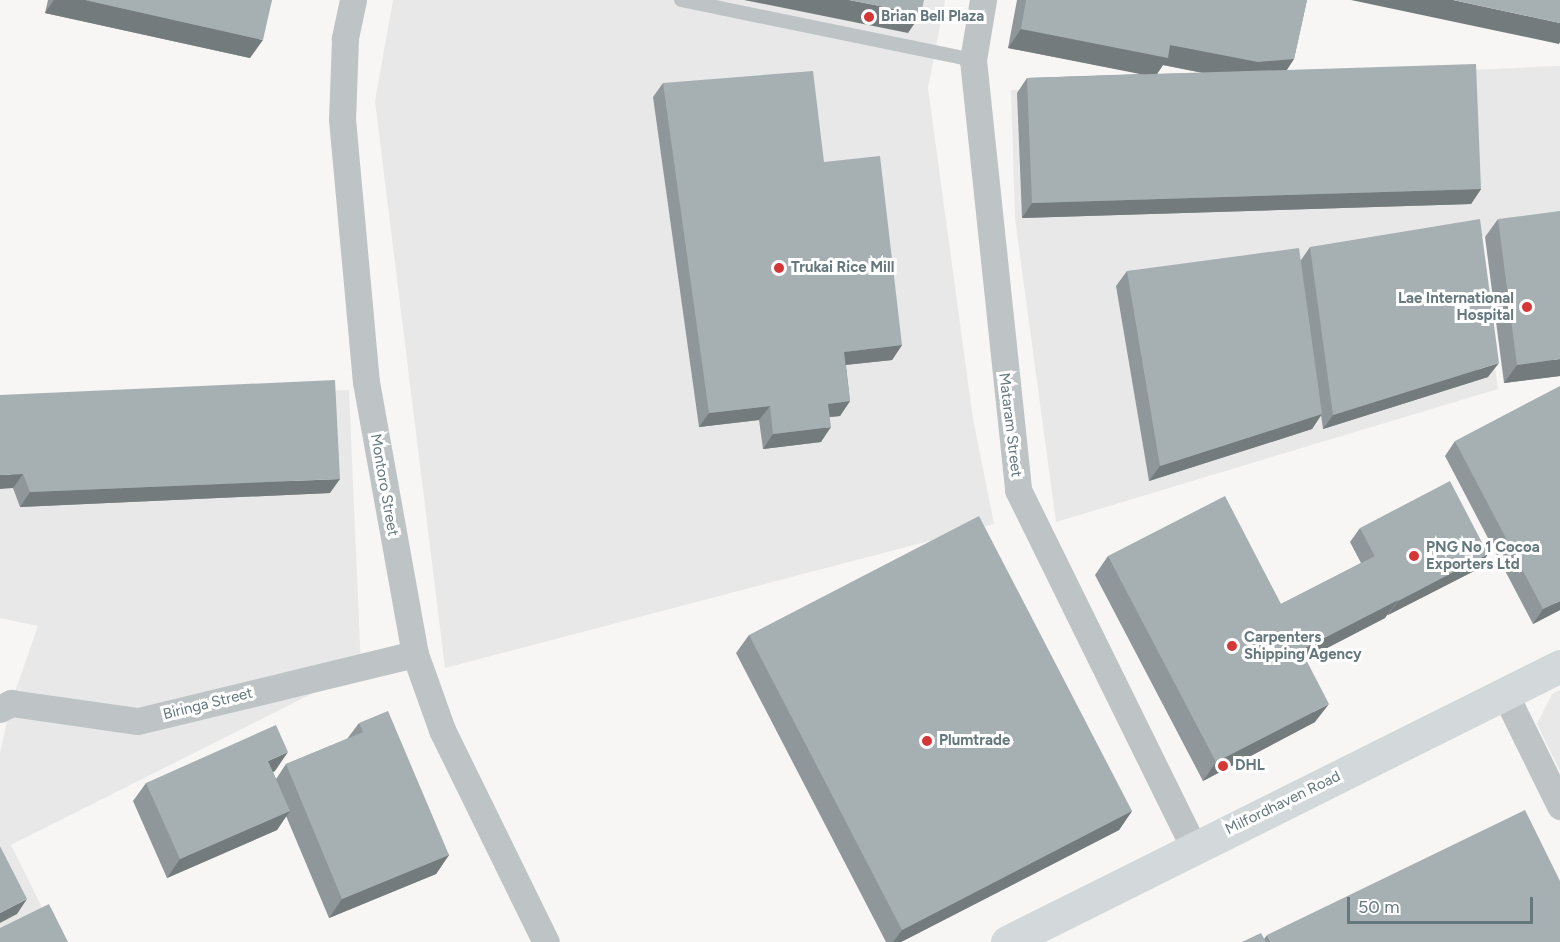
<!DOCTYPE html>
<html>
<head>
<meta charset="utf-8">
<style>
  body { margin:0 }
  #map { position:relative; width:1560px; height:942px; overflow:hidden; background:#f7f6f4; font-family:Figtree,sans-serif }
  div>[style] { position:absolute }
  .built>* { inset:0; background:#e8e8e8 }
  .service>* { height:14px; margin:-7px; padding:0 7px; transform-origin:7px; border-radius:7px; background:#bec4c6 }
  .minor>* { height:27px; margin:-13.5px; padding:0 13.5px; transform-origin:13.5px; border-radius:13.5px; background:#bec4c6 }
  .secondary>* { height:33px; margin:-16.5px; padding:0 16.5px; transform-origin:16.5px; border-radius:16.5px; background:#d3d9da }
  .wall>* { inset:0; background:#8f979a }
  .shaded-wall>* { inset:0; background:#747b7d }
  .building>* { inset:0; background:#a6b0b3 }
  .dots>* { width:16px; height:16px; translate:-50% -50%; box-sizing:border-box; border:3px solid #fff; border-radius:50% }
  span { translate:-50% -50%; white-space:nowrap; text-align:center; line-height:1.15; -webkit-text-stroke:6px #fff; paint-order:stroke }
  .poi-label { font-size:15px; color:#64787d; font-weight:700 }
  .left { translate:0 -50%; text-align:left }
  .right { translate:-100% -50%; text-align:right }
  .street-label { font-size:15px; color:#64787d }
  .scale { position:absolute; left:1347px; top:897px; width:186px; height:27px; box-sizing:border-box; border:3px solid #64787d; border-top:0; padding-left:8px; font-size:18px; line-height:21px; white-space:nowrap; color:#64787d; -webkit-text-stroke:4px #fff; paint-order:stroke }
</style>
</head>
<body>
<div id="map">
  <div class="built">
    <div style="clip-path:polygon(393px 0,945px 0,928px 88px,973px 419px,994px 524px,445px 668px,375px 101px)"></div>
    <div style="clip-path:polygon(1560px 66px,1560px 225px,1478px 237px,1498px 389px,1056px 522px,1015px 219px,1011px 90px)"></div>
    <div style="clip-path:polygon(349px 390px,361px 669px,11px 845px,59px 942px,0 942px,0 753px,11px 703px,38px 626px,0 618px,0 405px)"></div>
    <div style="clip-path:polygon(1560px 690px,1560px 771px,1537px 724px,1552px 694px)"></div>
  </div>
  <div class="service">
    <div style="left:681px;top:0;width:298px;rotate:11.6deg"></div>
  </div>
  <div class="minor">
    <div style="left:353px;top:0;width:40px;rotate:102deg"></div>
    <div style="left:345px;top:39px;width:80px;rotate:92.1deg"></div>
    <div style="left:342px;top:119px;width:264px;rotate:84.8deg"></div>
    <div style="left:366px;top:382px;width:276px;rotate:79.8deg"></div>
    <div style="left:415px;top:654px;width:81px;rotate:70.4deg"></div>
    <div style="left:442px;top:730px;width:236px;rotate:63.9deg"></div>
    <div style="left:983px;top:0;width:61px;rotate:99.5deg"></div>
    <div style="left:973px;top:60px;width:432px;rotate:84deg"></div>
    <div style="left:1018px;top:490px;width:398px;rotate:63.8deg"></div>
    <div style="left:1505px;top:694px;width:125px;rotate:63.8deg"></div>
    <div style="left:0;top:709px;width:13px;rotate:-29deg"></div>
    <div style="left:11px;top:703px;width:128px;rotate:8.1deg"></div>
    <div style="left:138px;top:721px;width:285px;rotate:-13.6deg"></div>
  </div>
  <div class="secondary">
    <div style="left:1007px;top:942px;width:618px;rotate:-26.52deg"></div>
  </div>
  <div class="wall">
    <div style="clip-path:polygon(48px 0,272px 0,250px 58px,45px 13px)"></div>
    <div style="clip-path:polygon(evenodd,1017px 0,1307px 0,1294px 59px,1287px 70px,1481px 189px,1471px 204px,1022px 218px,1017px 93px,1027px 78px,1143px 74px,1008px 48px,1017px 0,1163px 65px,1203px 73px,1157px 74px,1163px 65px)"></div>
    <div style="clip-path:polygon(663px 83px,902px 345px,892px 360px,846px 365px,850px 401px,840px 416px,830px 417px,821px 442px,763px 449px,759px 420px,699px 427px,653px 97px)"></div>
    <div style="clip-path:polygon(1498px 219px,1560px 376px,1504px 383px,1485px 237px)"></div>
    <div style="clip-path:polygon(1310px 247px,1488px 377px,1323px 429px,1321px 415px,1312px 429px,1149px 481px,1116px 286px,1127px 271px,1301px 260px)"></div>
    <div style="clip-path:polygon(0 395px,330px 493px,20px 507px,13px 488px)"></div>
    <div style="clip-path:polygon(1455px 441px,1560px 610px,1533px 624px,1445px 456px)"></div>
    <div style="clip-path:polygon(1360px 528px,1478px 569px,1388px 615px,1387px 614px,1385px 618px,1305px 659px,1315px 722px,1203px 781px,1095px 575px,1108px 556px,1281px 604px,1361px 563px,1350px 542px)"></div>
    <div style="clip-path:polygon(749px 635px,1132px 811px,1119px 830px,901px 942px,886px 942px,736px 653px)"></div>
    <div style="clip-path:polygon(359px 723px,449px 855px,436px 874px,329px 918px,286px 816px,277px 830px,167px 878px,133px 801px,146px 783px,275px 771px,273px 772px,276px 779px,286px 764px,347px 739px)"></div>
    <div style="clip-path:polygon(1267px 935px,1271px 942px,1242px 942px,1264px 939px)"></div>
  </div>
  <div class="shaded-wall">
    <div style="clip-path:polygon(54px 0,85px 0,263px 40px,250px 58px,45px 13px)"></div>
    <div style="clip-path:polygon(744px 0,849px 0,921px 14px,908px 33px)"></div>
    <div style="clip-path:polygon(1351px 0,1453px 0,1560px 23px,1560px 42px,1559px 44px)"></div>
    <div style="clip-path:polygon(1021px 29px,1170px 45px,1294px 59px,1281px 78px,1244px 81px,1163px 65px,1155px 77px,1008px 48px)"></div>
    <div style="clip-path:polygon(1481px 189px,1471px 204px,1022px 218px,1032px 203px)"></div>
    <div style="clip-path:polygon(902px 345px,892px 360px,834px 366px,844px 352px)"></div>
    <div style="clip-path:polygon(1560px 359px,1560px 376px,1504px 383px,1517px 365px)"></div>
    <div style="clip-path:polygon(1499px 363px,1488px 377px,1323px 429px,1333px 415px)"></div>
    <div style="clip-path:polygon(850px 401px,840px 416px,818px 418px,828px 404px)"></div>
    <div style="clip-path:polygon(770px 406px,759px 420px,699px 427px,709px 413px)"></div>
    <div style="clip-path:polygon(1322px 414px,1312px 429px,1149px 481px,1160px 466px)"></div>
    <div style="clip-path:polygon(831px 427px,821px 442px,763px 449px,773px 434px)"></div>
    <div style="clip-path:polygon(23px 474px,13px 488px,0 489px,0 475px)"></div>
    <div style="clip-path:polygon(340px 479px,330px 493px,20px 507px,30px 492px)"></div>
    <div style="clip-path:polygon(1488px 554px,1478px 569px,1388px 615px,1398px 601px)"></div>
    <div style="clip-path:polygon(1398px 600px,1385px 618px,1287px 669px,1301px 650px)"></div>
    <div style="clip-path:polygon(1560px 601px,1560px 610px,1533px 624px,1543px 609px)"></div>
    <div style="clip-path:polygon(1329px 704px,1315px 722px,1203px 781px,1216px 762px)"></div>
    <div style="clip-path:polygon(288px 752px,275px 771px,255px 780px,268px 761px)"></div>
    <div style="clip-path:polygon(290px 811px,277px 830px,167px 878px,180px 859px)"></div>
    <div style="clip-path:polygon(1132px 811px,1119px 830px,901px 942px,893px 942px,902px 930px)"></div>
    <div style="clip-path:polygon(449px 855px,436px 874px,329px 918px,342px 899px)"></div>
    <div style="clip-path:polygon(27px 899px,17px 914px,0 923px,0 913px)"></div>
  </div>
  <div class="building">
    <div style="clip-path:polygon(85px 0,272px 0,263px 40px)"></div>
    <div style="clip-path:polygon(849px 0,924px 0,921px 14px)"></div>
    <div style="clip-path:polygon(1026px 0,1307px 0,1294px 59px,1258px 62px,1170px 45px,1168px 58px,1021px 29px)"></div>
    <div style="clip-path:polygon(1453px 0,1560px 0,1560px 23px)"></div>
    <div style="clip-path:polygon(1476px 64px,1481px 189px,1032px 203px,1027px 78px)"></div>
    <div style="clip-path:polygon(813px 71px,824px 162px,880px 156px,902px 345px,844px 352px,850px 401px,828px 404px,831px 427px,773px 434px,770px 406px,709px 413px,663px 83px)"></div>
    <div style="clip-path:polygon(1560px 211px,1560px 359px,1517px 365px,1498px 219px)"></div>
    <div style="clip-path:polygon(1480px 219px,1499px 363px,1333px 415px,1310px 247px)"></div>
    <div style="clip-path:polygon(1299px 248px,1322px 414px,1160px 466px,1127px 271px)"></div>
    <div style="clip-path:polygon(335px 380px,340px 479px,30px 492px,23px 474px,0 475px,0 395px)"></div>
    <div style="clip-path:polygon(1560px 386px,1560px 601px,1543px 609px,1455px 441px)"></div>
    <div style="clip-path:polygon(1450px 481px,1488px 554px,1398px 601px,1360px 528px)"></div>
    <div style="clip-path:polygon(1225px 496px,1281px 604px,1375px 556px,1398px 600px,1301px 650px,1329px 704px,1216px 762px,1108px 556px)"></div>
    <div style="clip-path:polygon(979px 516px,1132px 811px,902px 930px,749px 635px)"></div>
    <div style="clip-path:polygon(388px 711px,449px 855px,342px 899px,286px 764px,363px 732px,359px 723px)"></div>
    <div style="clip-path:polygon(276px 725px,288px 752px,268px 761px,290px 811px,180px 859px,146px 783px)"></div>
    <div style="clip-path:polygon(1525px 810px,1560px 881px,1560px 942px,1271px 942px,1267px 935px)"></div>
    <div style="clip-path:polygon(0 846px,27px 899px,0 913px)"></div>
    <div style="clip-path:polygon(49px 904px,68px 942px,0 942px,0 928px)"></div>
    <div style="clip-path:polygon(1261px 933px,1266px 942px,1242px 942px)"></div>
  </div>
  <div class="dots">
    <div style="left:869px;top:17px;background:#d53636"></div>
    <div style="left:779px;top:268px;background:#d53636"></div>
    <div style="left:1527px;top:307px;background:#d53636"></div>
    <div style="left:1414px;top:556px;background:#d53636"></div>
    <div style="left:1232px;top:646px;background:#d53636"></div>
    <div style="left:927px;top:741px;background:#d53636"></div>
    <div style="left:1223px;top:766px;background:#d53636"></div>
  </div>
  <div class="poi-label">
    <span class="left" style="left:881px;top:17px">Brian Bell Plaza</span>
    <span class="left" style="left:791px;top:268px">Trukai Rice Mill</span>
    <span class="right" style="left:1514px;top:307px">Lae International<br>Hospital</span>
    <span class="left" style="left:1426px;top:556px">PNG No 1 Cocoa<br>Exporters Ltd</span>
    <span class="left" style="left:1244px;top:646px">Carpenters<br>Shipping Agency</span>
    <span class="left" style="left:939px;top:741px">Plumtrade</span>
    <span class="left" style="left:1235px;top:766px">DHL</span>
  </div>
  <div class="street-label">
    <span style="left:1010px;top:425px;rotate:83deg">Mataram Street</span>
    <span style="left:384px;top:485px;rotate:80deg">Montoro Street</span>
    <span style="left:208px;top:704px;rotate:-14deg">Biringa Street</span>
    <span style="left:1283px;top:803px;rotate:-26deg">Milfordhaven Road</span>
  </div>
  <div class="scale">50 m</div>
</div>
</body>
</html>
